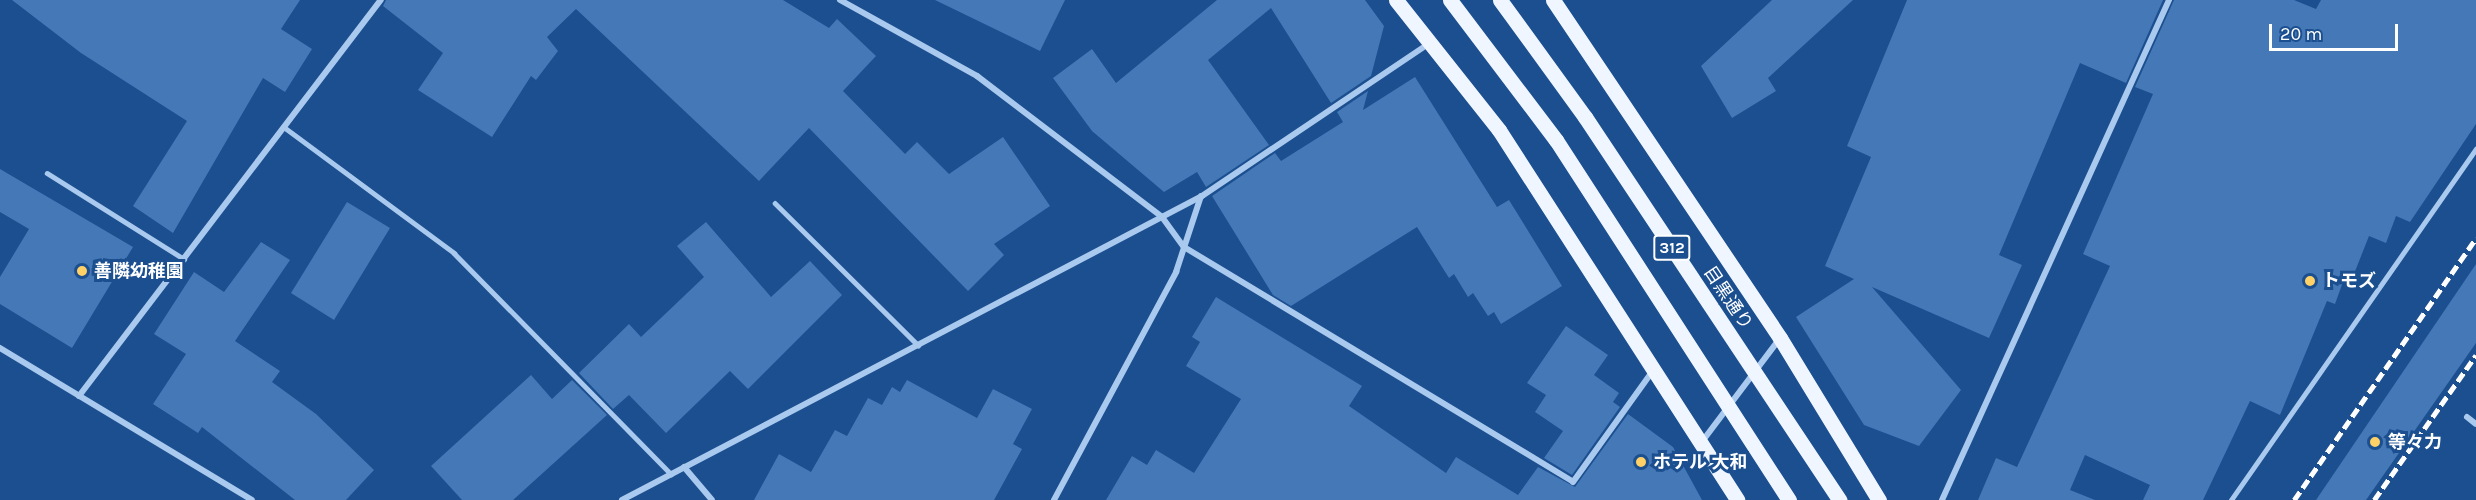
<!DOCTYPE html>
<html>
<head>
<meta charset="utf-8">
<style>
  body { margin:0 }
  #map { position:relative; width:2476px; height:500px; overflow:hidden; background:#1b4f8f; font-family:Karla,"Noto Sans JP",sans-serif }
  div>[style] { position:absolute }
  .building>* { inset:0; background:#4478b7 }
  .lane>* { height:4.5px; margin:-2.25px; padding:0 2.25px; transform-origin:2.25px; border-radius:2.25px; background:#a9c9ee }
  .street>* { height:6px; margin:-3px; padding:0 3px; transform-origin:3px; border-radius:3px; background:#a9c9ee }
  .primary>* { height:15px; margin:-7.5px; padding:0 7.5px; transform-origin:7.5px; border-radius:7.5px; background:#f0f6ff }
  .rail>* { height:4.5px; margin-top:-2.25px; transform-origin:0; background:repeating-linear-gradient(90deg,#fff 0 10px,transparent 0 14.5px) }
  .primary-bridge>* { height:15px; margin:-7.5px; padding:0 7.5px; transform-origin:7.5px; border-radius:7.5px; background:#f0f6ff }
  .dots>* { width:16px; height:16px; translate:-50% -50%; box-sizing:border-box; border:3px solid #1b4f8f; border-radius:50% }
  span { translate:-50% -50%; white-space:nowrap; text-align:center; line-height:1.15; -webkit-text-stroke:6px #1b4f8f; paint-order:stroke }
  .shield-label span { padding:2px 4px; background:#1b4f8f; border:2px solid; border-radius:4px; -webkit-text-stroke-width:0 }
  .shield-label { font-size:16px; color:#fff; font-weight:700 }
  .poi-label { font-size:18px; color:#fff; font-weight:700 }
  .left { translate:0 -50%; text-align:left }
  .street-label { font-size:18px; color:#fff }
  .scale { position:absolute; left:2269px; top:24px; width:129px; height:27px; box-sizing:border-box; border:3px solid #fff; border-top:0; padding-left:8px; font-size:18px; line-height:21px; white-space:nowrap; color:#fff; -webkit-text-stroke:4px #1b4f8f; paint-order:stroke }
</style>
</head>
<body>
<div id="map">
  <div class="building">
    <div style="clip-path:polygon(12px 0,300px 0,281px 29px,312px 49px,285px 92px,263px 78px,173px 233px,133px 206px,187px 121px,81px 53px)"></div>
    <div style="clip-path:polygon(386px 0,783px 0,829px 28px,837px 19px,876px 56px,843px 91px,905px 154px,917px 142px,949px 174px,1003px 137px,1050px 206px,994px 244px,1004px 255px,968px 291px,809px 128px,759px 181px,576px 9px,547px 37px,558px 51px,536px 80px,531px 76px,492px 137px,418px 90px,443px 53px,383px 6px)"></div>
    <div style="clip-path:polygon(935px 0,1065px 0,1040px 51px)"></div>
    <div style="clip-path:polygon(1217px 0,1365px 0,1384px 26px,1371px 76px,1331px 103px,1271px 8px,1208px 60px,1269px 145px,1206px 187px,1197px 172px,1164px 192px,1092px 131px,1053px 78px,1092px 49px,1116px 83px)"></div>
    <div style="clip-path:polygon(1772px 0,1853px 0,1768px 78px,1776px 91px,1732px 118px,1701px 66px)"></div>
    <div style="clip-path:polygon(1907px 0,2163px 0,2126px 83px,2080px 63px,1999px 255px,2022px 265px,1989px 338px,1872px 287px,1961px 390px,1919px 446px,1864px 425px,1796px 317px,1854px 279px,1825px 266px,1871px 157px,1847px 146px)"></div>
    <div style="clip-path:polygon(2174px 0,2294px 0,2316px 9px,2321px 0,2476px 0,2476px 124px,2410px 222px,2396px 216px,2386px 243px,2369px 236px,2354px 274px,2347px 271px,2335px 304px,2327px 301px,2280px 415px,2250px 401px,2203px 500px,2143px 500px,2150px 485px,2085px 455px,2070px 490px,2095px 500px,1978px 500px,1996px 458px,2017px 467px,2110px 266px,2083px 254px,2153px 94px,2135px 87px)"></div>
    <div style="clip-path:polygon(1415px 77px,1497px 207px,1509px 200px,1562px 286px,1501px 324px,1494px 312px,1488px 316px,1473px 293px,1468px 297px,1454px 274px,1449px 278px,1417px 227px,1291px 306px,1273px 295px,1212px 196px,1275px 153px,1281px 161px,1343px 122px,1337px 112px,1368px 91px,1363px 110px)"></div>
    <div style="clip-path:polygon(0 169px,133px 247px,72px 348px,0 304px,0 277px,29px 229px,0 212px)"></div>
    <div style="clip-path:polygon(347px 202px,390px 228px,334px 320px,291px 293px)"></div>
    <div style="clip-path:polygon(706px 222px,771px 297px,810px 261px,842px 295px,748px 389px,730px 371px,666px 433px,629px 395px,613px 409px,579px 373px,629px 324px,641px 337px,704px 277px,677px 246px)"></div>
    <div style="clip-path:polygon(261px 242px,290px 260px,235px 341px,280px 371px,272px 382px,316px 414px,374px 470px,346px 500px,295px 500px,202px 427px,198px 433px,153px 404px,186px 354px,154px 334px,194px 272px,224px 292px)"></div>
    <div style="clip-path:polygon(2476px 264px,2476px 343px,2366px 500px,2316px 500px)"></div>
    <div style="clip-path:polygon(1216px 297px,1362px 386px,1349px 406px,1446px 473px,1456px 457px,1518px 495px,1538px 467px,1575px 487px,1628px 414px,1673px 447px,1702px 500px,1106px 500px,1132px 456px,1147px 465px,1156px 450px,1194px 473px,1241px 399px,1186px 366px,1200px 342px,1192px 337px)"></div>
    <div style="clip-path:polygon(1566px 326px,1608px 355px,1594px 375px,1619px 393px,1613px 402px,1620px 407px,1572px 475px,1544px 458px,1563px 431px,1535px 412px,1546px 395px,1527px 383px)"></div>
    <div style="clip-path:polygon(531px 375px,552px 399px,572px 380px,607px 415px,513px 500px,462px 500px,431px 466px)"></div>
    <div style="clip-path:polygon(907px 380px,977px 418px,993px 389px,1032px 409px,1013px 444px,1022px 449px,994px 500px,754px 500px,779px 454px,811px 472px,835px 430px,847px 436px,868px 398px,882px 405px,892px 387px,900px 392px)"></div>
  </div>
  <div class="lane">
    <div style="left:284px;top:127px;width:212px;rotate:36.5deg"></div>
    <div style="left:454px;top:253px;width:310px;rotate:45.5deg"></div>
    <div style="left:47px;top:173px;width:162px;rotate:32.1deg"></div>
    <div style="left:775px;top:203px;width:202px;rotate:44.8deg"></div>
    <div style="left:2231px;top:500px;width:428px;rotate:-55.1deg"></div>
  </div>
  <div class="street">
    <div style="left:840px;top:0;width:157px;rotate:29deg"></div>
    <div style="left:977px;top:76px;width:233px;rotate:37.3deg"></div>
    <div style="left:1162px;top:217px;width:37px;rotate:54deg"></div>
    <div style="left:1184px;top:247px;width:454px;rotate:31.1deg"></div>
    <div style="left:1573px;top:482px;width:135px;rotate:-54.3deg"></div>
    <div style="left:0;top:348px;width:294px;rotate:31.1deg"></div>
    <div style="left:79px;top:396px;width:498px;rotate:-52.7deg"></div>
    <div style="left:2467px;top:417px;width:11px;rotate:38deg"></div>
    <div style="left:1701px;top:443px;width:131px;rotate:-53deg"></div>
    <div style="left:684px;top:467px;width:43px;rotate:49.7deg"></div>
    <div style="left:622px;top:500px;width:655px;rotate:-27.66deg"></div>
    <div style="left:1202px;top:196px;width:275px;rotate:-33.9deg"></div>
    <div style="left:1054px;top:500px;width:259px;rotate:-61.8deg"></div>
    <div style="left:1176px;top:272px;width:80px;rotate:-71.8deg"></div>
    <div style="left:1942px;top:500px;width:549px;rotate:-65.58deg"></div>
  </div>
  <div class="primary">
    <div style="left:1396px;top:0;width:166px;rotate:51.6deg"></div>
    <div style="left:1499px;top:130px;width:440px;rotate:57.2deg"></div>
    <div style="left:1553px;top:0;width:407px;rotate:56.1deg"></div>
    <div style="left:1780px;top:338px;width:190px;rotate:58.6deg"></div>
  </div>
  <div class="rail">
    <div style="left:2294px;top:500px;width:319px;rotate:-55.2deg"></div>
    <div style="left:2374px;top:500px;width:177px;rotate:-54.9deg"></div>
  </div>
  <div class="primary-bridge">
    <div style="left:1450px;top:0;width:176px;rotate:52.9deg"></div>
    <div style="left:1556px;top:140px;width:429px;rotate:57.1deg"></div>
    <div style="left:1500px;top:0;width:145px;rotate:54deg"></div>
    <div style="left:1585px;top:117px;width:460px;rotate:56.4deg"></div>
  </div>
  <div class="dots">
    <div style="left:82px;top:271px;background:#ffd166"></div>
    <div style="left:2310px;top:281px;background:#ffd166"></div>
    <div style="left:2375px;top:442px;background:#ffd166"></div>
    <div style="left:1641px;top:462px;background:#ffd166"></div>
  </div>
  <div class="shield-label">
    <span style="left:1672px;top:248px">312</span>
  </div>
  <div class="poi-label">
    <span class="left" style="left:94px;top:271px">善隣幼稚園</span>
    <span class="left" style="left:2322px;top:281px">トモズ</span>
    <span class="left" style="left:2388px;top:442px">等々力</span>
    <span class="left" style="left:1653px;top:462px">ホテル 大和</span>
  </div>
  <div class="street-label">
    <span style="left:1728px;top:298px;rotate:56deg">目黒通り</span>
  </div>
  <div class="scale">20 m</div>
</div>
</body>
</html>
